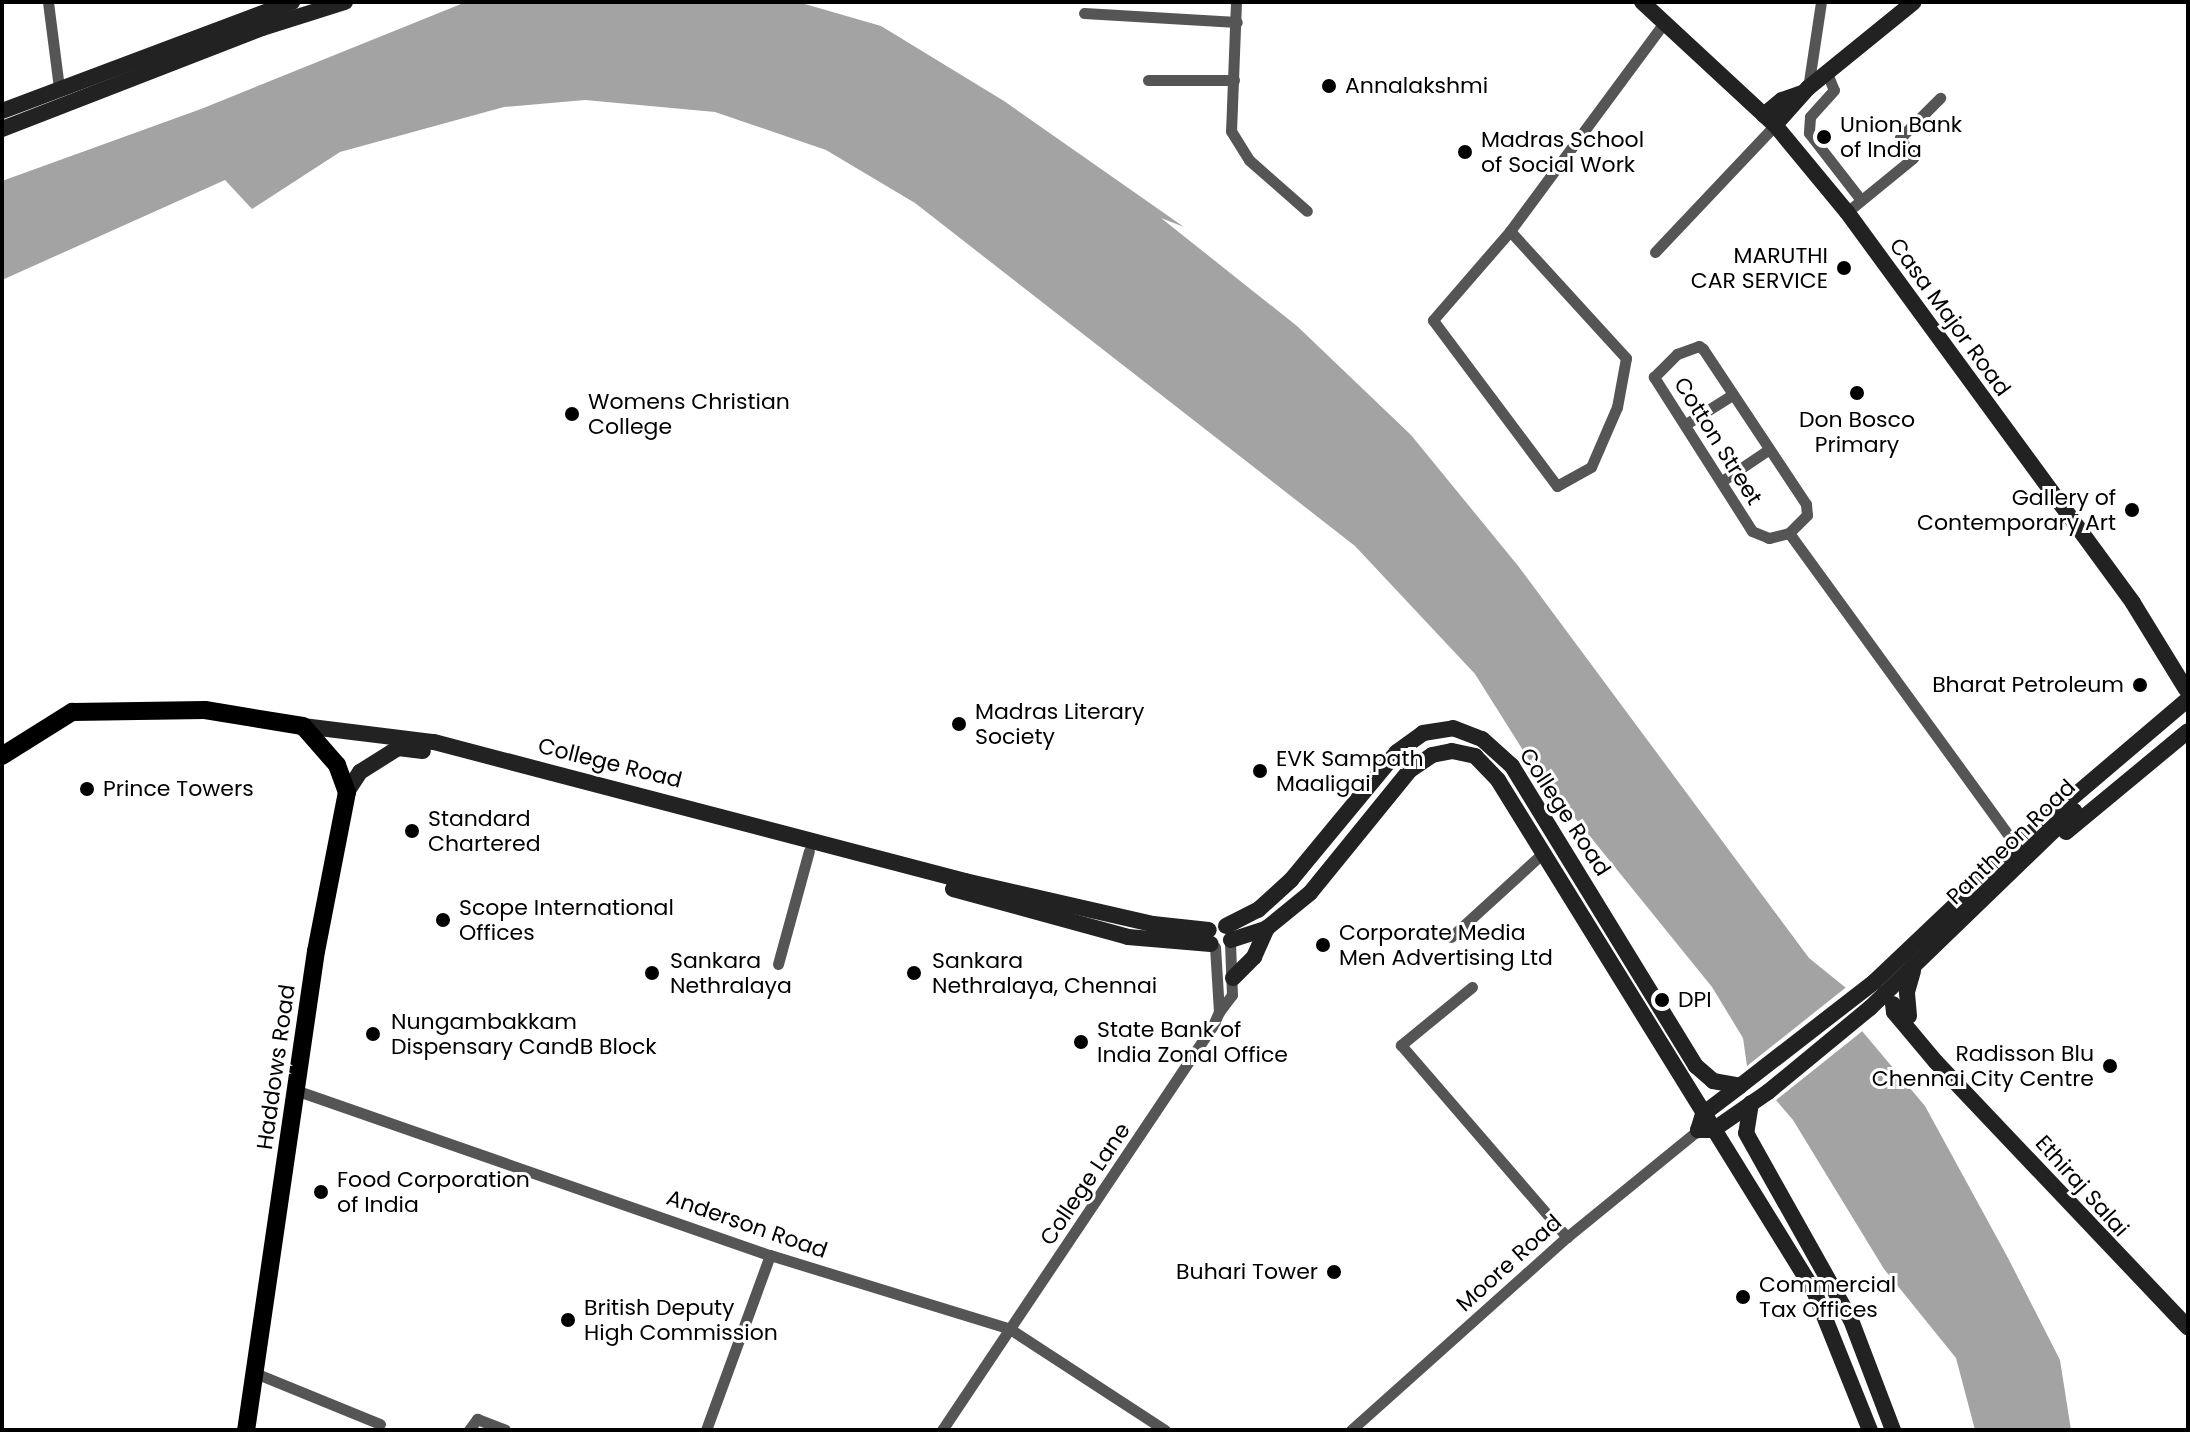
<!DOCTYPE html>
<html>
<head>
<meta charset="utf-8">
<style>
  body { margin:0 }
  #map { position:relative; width:2190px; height:1432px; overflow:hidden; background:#fff; font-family:Poppins,sans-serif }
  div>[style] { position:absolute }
  .water>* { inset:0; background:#a3a3a3 }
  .pier>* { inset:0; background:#fff }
  .street>* { height:11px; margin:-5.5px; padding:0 5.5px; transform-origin:5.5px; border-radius:5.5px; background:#555 }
  .secondary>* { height:16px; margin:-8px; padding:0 8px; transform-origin:8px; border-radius:8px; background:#222 }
  .primary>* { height:18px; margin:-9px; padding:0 9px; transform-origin:9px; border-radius:9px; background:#000 }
  .dots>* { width:22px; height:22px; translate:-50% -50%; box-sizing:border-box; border:4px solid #fff; border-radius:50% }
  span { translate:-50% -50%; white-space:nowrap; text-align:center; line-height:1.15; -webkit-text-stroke:6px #fff; paint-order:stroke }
  .poi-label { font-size:22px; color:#000 }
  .left { translate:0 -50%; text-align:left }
  .right { translate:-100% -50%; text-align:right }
  .street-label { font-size:22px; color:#000 }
  .frame { position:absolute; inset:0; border:4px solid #000; pointer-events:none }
</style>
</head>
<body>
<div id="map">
  <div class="water">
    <div style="clip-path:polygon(466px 2px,798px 2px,881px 26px,1004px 101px,1184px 227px,1161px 218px,1297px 326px,1411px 435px,1519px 567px,1809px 958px,1846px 988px,1862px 1031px,1925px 1106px,2008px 1258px,2060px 1360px,2071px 1430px,1975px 1430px,1956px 1358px,1884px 1269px,1793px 1120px,1747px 1066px,1743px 1038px,1712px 987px,1533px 766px,1475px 674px,1355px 546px,915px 203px,826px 150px,715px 112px,585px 100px,504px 107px,340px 152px,252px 209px,225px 180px,2px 280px,2px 181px,201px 109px)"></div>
  </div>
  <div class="pier">
    <div style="clip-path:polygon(1849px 985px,1865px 1029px,1775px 1101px,1747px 1066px)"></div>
  </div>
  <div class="street">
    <div style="left:48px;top:2px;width:87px;rotate:82.7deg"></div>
    <div style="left:1236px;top:2px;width:129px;rotate:92.2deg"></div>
    <div style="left:1231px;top:131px;width:34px;rotate:58deg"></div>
    <div style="left:1249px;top:160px;width:77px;rotate:41.3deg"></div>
    <div style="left:1084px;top:13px;width:153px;rotate:3.4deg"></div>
    <div style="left:1827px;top:73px;width:18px;rotate:68deg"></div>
    <div style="left:1834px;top:90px;width:36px;rotate:132deg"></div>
    <div style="left:1810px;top:117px;width:16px;rotate:94deg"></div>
    <div style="left:1809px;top:133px;width:85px;rotate:52.2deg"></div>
    <div style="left:1148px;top:80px;width:86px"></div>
    <div style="left:1808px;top:88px;width:87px;rotate:-81.4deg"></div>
    <div style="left:1847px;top:212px;width:85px;rotate:-39.3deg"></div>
    <div style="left:1913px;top:158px;width:24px;rotate:-123deg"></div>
    <div style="left:1900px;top:138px;width:57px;rotate:-45deg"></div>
    <div style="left:1510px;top:231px;width:172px;rotate:47.6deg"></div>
    <div style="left:1626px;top:358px;width:50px;rotate:100.4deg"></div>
    <div style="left:1617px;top:407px;width:65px;rotate:113.4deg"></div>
    <div style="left:1591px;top:467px;width:39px;rotate:151deg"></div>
    <div style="left:1557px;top:486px;width:207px;rotate:-126.8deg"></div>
    <div style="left:1433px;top:320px;width:118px;rotate:-49.1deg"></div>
    <div style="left:1510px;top:231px;width:259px;rotate:-53.5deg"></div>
    <div style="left:1655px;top:252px;width:175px;rotate:-46.6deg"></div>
    <div style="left:1686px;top:424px;width:54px;rotate:-32.2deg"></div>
    <div style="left:1722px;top:481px;width:55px;rotate:-34deg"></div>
    <div style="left:1789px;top:533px;width:21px;rotate:166deg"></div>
    <div style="left:1769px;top:538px;width:18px;rotate:-158deg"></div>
    <div style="left:1752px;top:531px;width:183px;rotate:-122.5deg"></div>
    <div style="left:1654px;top:377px;width:33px;rotate:-45deg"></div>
    <div style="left:1677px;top:354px;width:23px;rotate:-20deg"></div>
    <div style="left:1699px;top:346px;width:5px;rotate:37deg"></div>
    <div style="left:1703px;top:349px;width:186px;rotate:56.4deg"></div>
    <div style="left:1806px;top:504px;width:11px;rotate:85deg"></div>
    <div style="left:1807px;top:515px;width:25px;rotate:135deg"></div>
    <div style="left:1789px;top:533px;width:388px;rotate:54deg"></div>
    <div style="left:1451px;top:937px;width:123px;rotate:-42.4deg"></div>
    <div style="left:778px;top:964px;width:117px;rotate:-74.7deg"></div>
    <div style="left:1472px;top:987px;width:92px;rotate:140.8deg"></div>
    <div style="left:1401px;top:1045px;width:254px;rotate:49.2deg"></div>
    <div style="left:1219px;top:1012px;width:21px;rotate:-53deg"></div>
    <div style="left:1232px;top:995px;width:53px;rotate:-92.2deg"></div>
    <div style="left:298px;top:1091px;width:500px;rotate:19.2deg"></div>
    <div style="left:770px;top:1255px;width:251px;rotate:17.1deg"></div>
    <div style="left:1010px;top:1329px;width:185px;rotate:33.1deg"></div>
    <div style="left:255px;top:1373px;width:135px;rotate:22.2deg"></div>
    <div style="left:469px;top:1430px;width:14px;rotate:-54deg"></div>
    <div style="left:477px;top:1419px;width:30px;rotate:21deg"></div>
    <div style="left:706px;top:1430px;width:186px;rotate:-69.9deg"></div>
    <div style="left:942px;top:1430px;width:490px;rotate:-56.2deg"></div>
    <div style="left:1214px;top:1023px;width:12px;rotate:-66deg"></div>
    <div style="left:1219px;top:1012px;width:65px;rotate:-93.5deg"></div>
    <div style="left:1351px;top:1430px;width:290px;rotate:-41.8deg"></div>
    <div style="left:1567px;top:1237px;width:169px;rotate:-39.2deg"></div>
  </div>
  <div class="secondary">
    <div style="left:1642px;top:2px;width:181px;rotate:42.8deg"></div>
    <div style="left:1775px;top:125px;width:113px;rotate:50.4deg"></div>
    <div style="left:1847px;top:212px;width:484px;rotate:53.8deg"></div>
    <div style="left:2133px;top:603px;width:101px;rotate:58.4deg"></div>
    <div style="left:2px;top:111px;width:310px;rotate:-20.6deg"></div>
    <div style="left:1764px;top:115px;width:23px;rotate:-40deg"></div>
    <div style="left:1782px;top:100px;width:21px;rotate:-19deg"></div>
    <div style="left:1775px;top:125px;width:50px;rotate:-48.3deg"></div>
    <div style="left:1808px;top:88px;width:136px;rotate:-39.1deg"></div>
    <div style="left:2px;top:129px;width:279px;rotate:-21.2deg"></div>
    <div style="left:262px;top:28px;width:87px;rotate:-17.4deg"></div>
    <div style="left:303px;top:726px;width:132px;rotate:7deg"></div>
    <div style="left:434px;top:742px;width:549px;rotate:14.67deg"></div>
    <div style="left:965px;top:881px;width:193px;rotate:12.9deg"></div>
    <div style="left:1153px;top:924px;width:56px;rotate:6.1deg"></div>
    <div style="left:347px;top:792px;width:24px;rotate:-57deg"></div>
    <div style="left:360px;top:772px;width:45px;rotate:-32.3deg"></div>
    <div style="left:398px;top:748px;width:25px;rotate:7deg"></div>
    <div style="left:2066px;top:832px;width:158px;rotate:-39.6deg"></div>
    <div style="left:953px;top:889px;width:181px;rotate:15.3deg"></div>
    <div style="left:1128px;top:937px;width:83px;rotate:4.8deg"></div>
    <div style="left:1226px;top:926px;width:36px;rotate:-27deg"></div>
    <div style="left:1258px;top:910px;width:45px;rotate:-42.3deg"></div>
    <div style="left:1291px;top:880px;width:166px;rotate:-50.4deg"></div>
    <div style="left:1397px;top:752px;width:32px;rotate:-36deg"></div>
    <div style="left:1423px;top:733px;width:30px;rotate:-9deg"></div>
    <div style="left:1453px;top:728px;width:31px;rotate:21deg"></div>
    <div style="left:1482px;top:739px;width:40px;rotate:42deg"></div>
    <div style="left:1512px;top:766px;width:352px;rotate:58.5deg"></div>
    <div style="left:1696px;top:1066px;width:23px;rotate:41deg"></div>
    <div style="left:1713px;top:1081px;width:27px;rotate:10deg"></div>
    <div style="left:1740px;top:1086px;width:170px;rotate:-37.8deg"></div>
    <div style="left:1874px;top:982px;width:219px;rotate:-43.5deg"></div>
    <div style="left:2033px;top:831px;width:204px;rotate:-40.4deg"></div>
    <div style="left:1231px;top:940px;width:38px;rotate:-18deg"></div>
    <div style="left:1267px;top:928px;width:55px;rotate:-39.1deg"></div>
    <div style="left:1310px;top:893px;width:159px;rotate:-50.9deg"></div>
    <div style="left:1410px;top:770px;width:27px;rotate:-34deg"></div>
    <div style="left:1432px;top:755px;width:20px;rotate:-11deg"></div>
    <div style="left:1452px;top:751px;width:24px;rotate:12deg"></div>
    <div style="left:1475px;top:756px;width:33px;rotate:46deg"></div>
    <div style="left:1498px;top:780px;width:601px;rotate:58.27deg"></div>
    <div style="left:1814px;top:1291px;width:150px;rotate:68.1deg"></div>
    <div style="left:1233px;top:978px;width:30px;rotate:-45deg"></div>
    <div style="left:1254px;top:957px;width:32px;rotate:-66deg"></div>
    <div style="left:1893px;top:1004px;width:8px;rotate:83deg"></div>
    <div style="left:1894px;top:1012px;width:65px;rotate:50deg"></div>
    <div style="left:1936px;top:1062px;width:366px;rotate:46.5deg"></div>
    <div style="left:1909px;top:1016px;width:24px;rotate:-95deg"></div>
    <div style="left:1907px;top:992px;width:22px;rotate:-74deg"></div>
    <div style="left:1740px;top:1086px;width:46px;rotate:142.9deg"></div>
    <div style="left:1703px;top:1114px;width:17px;rotate:107deg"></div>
    <div style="left:1698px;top:1130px;width:15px"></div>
    <div style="left:1713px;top:1130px;width:67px;rotate:-34.6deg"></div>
    <div style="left:1768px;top:1092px;width:132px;rotate:-39.5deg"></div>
    <div style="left:1870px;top:1008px;width:284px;rotate:-44deg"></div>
    <div style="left:1751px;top:1103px;width:30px;rotate:99deg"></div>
    <div style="left:1746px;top:1133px;width:214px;rotate:60.7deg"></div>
    <div style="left:1851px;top:1320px;width:118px;rotate:69.1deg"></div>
  </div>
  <div class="primary">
    <div style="left:2px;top:756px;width:83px;rotate:-32.2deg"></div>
    <div style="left:72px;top:712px;width:133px;rotate:-0.9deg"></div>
    <div style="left:205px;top:710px;width:99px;rotate:9.3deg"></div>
    <div style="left:303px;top:726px;width:52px;rotate:48.9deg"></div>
    <div style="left:337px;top:765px;width:29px;rotate:70deg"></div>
    <div style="left:347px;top:792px;width:162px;rotate:101deg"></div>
    <div style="left:316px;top:951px;width:484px;rotate:98.3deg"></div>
  </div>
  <div class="dots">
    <div style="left:1329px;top:86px;background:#000"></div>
    <div style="left:1824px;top:137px;background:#000"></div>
    <div style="left:1465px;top:152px;background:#000"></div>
    <div style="left:1844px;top:268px;background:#000"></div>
    <div style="left:1857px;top:393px;background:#000"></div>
    <div style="left:572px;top:414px;background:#000"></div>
    <div style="left:2132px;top:510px;background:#000"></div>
    <div style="left:2140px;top:685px;background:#000"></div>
    <div style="left:959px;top:724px;background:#000"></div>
    <div style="left:1260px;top:771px;background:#000"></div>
    <div style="left:87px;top:789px;background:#000"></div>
    <div style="left:412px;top:831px;background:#000"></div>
    <div style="left:443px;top:920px;background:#000"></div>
    <div style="left:1323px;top:945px;background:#000"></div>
    <div style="left:652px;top:973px;background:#000"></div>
    <div style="left:914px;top:973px;background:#000"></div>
    <div style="left:1662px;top:1000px;background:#000"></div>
    <div style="left:373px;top:1034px;background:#000"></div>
    <div style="left:1081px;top:1042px;background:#000"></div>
    <div style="left:2110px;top:1066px;background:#000"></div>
    <div style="left:321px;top:1192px;background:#000"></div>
    <div style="left:1334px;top:1272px;background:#000"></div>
    <div style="left:1743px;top:1297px;background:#000"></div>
    <div style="left:568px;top:1320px;background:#000"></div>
  </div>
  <div class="poi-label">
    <span class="left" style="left:1345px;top:86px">Annalakshmi</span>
    <span class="left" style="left:1840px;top:137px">Union Bank<br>of India</span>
    <span class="left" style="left:1481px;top:152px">Madras School<br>of Social Work</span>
    <span class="right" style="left:1828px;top:268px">MARUTHI<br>CAR SERVICE</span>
    <span class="left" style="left:588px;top:414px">Womens Christian<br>College</span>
    <span style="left:1857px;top:432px">Don Bosco<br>Primary</span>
    <span class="right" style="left:2116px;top:510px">Gallery of<br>Contemporary Art</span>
    <span class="right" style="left:2124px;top:685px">Bharat Petroleum</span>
    <span class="left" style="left:975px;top:724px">Madras Literary<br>Society</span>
    <span class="left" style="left:1276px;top:771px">EVK Sampath<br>Maaligai</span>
    <span class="left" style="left:103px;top:789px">Prince Towers</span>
    <span class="left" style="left:428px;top:831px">Standard<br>Chartered</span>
    <span class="left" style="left:459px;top:920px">Scope International<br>Offices</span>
    <span class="left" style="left:1339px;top:945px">Corporate Media<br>Men Advertising Ltd</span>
    <span class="left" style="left:670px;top:973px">Sankara<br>Nethralaya</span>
    <span class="left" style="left:932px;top:973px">Sankara<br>Nethralaya, Chennai</span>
    <span class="left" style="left:1678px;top:1000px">DPI</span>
    <span class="left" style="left:391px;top:1034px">Nungambakkam<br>Dispensary CandB Block</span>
    <span class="left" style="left:1097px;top:1042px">State Bank of<br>India Zonal Office</span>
    <span class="right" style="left:2094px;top:1066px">Radisson Blu<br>Chennai City Centre</span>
    <span class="left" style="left:337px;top:1192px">Food Corporation<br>of India</span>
    <span class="right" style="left:1318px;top:1272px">Buhari Tower</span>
    <span class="left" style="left:1759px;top:1297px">Commercial<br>Tax Offices</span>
    <span class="left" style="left:584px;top:1320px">British Deputy<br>High Commission</span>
  </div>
  <div class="street-label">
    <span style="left:1950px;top:317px;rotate:54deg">Casa Major Road</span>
    <span style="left:1718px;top:441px;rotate:58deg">Cotton Street</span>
    <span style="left:610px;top:763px;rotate:14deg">College Road</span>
    <span style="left:1565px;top:812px;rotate:57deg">College Road</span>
    <span style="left:2011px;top:842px;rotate:-44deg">Pantheon Road</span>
    <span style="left:276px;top:1067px;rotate:-82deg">Haddows Road</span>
    <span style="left:1085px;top:1184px;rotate:-56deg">College Lane</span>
    <span style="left:2082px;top:1186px;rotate:48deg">Ethiraj Salai</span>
    <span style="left:747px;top:1224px;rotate:19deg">Anderson Road</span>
    <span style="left:1509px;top:1263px;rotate:-42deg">Moore Road</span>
  </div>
  <div class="frame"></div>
</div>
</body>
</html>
